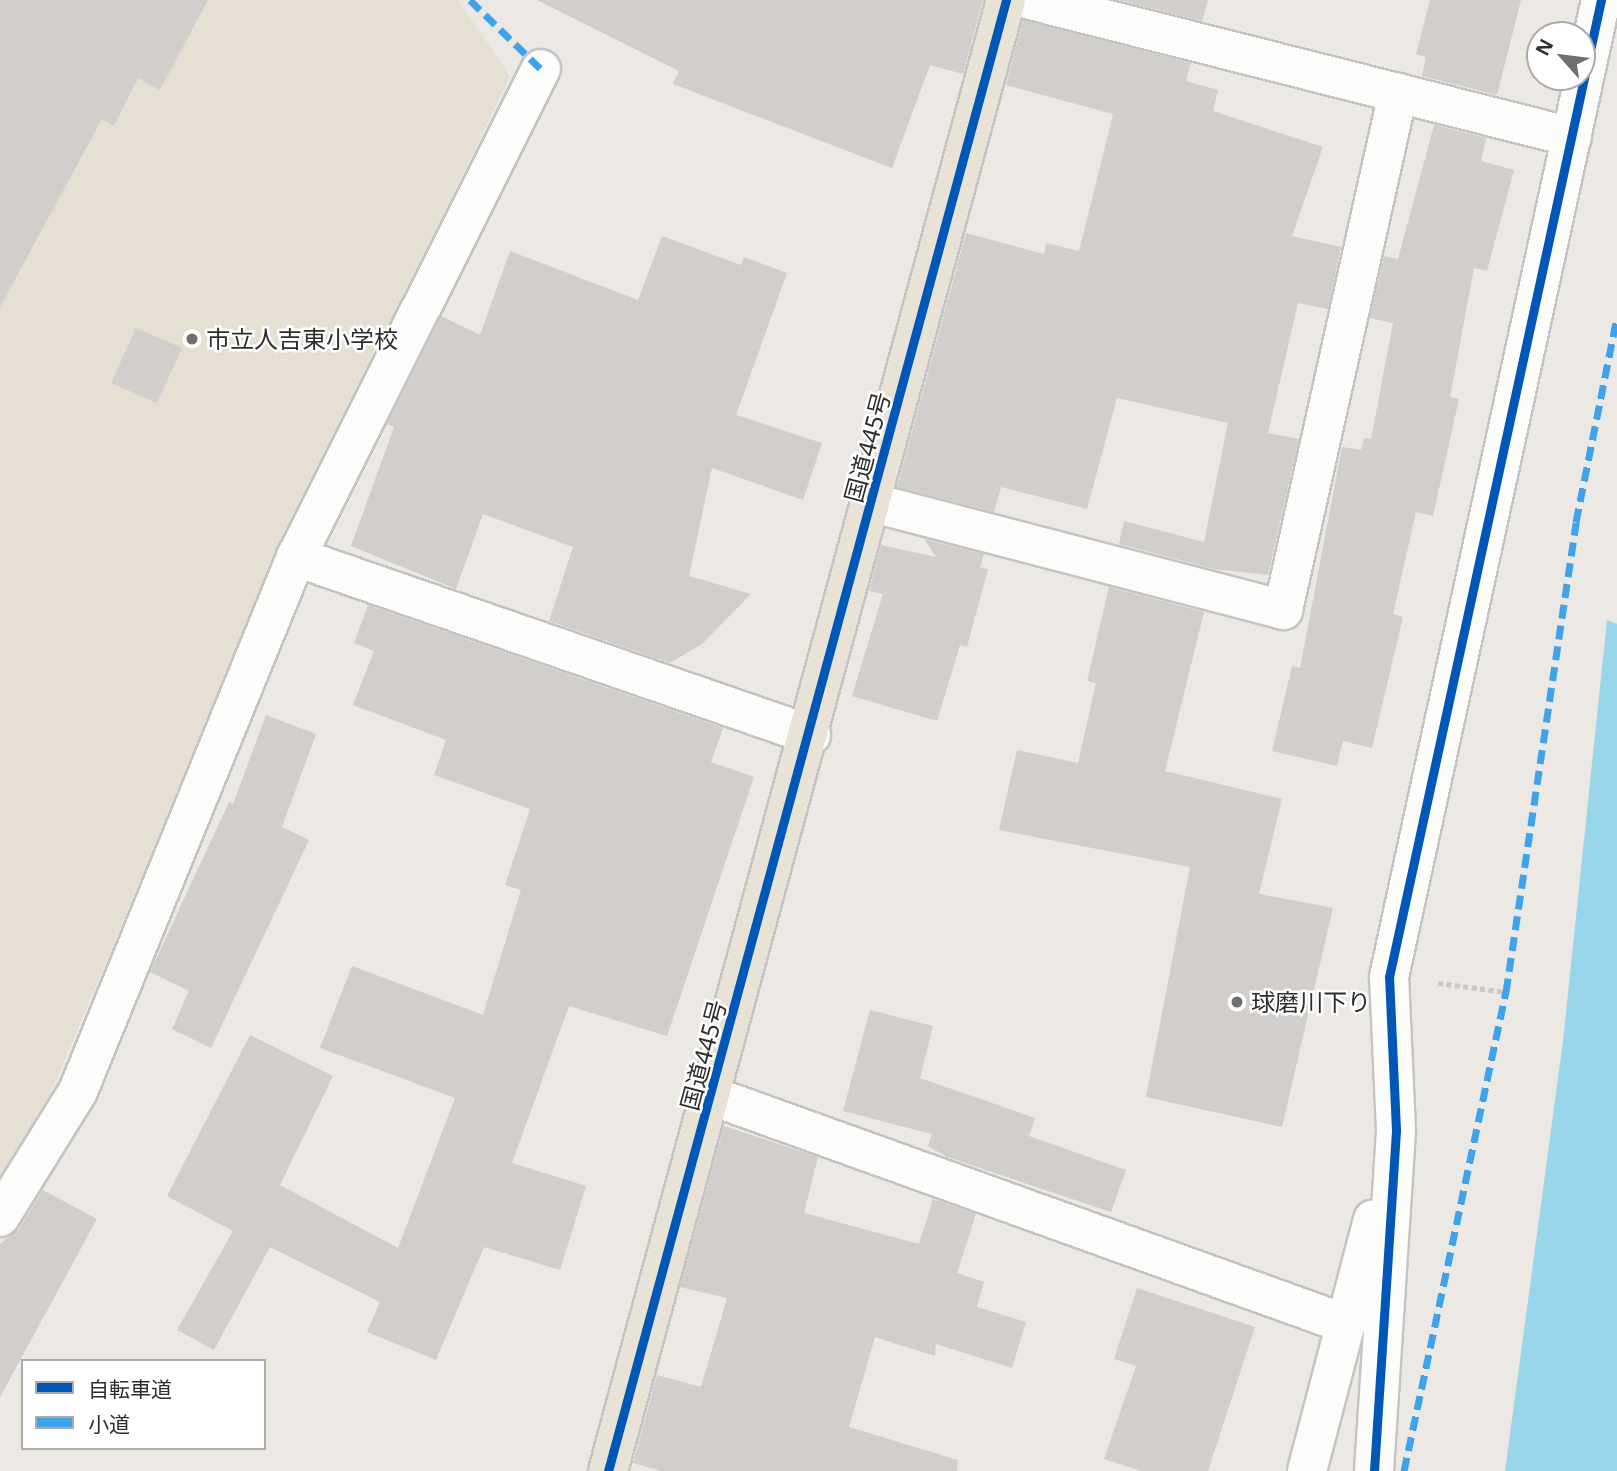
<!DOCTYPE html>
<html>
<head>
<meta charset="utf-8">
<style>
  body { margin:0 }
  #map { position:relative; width:1617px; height:1471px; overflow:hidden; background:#ece8e4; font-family:"Noto Sans","Noto Sans JP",sans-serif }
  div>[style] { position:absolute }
  .education>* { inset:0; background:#e6e0d3 }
  .water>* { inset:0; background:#99d6ec }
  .building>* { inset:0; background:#d1cecb }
  .path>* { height:4.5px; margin-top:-2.25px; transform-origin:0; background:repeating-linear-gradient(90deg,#c9c9c8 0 5px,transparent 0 8.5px) }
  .roads { filter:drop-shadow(2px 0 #c5c4c5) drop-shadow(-2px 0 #c5c4c5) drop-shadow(0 2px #c5c4c5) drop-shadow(0 -2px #c5c4c5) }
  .minor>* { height:38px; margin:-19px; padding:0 19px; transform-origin:19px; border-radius:19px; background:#fcfcfb }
  .trunk>* { height:38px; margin:-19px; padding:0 19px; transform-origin:19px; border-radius:19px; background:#e9e2d6 }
  .quiet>* { height:7px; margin-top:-3.5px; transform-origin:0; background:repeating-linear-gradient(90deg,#3ea3eb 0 14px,transparent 0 21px) }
  .cycleway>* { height:9px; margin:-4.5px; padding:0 4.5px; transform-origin:4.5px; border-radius:4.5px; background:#0057b8 }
  .dots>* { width:19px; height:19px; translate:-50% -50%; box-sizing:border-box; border:4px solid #fff; border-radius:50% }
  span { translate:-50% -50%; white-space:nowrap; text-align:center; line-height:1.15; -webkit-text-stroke:5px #fff; paint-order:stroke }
  .poi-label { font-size:24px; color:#2e2e2e }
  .left { translate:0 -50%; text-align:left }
  .street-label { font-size:24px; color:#2e2e2e }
  .legend { position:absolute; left:21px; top:1359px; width:245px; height:91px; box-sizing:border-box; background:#fff; border:2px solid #ababab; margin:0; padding:9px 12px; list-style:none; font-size:21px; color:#2e2e2e }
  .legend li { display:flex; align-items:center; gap:14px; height:35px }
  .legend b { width:35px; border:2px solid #ababab }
  .north { position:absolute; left:1526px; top:21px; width:70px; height:70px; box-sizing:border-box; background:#fff; border:2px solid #ababab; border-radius:50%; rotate:298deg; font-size:19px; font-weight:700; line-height:28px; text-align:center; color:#2e2e2e }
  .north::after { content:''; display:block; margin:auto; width:24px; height:32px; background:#706f6e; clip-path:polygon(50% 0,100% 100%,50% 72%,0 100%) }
</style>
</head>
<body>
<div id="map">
  <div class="education">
    <div style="clip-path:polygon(0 0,458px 0,510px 76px,259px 601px,40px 1118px,0 1185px)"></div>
  </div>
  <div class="water">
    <div style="clip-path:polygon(1607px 620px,1617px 624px,1617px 1471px,1505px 1471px,1563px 1041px)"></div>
  </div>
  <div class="building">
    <div style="clip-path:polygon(0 0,208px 0,160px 90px,138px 78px,114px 126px,102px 119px,0 307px)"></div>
    <div style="clip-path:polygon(537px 0,983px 0,963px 74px,930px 65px,892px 168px,673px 84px,679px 71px)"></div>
    <div style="clip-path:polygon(1119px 0,1208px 0,1202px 21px)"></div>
    <div style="clip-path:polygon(1430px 0,1521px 0,1497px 95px,1422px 76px,1426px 57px,1416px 54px)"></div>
    <div style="clip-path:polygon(1023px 20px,1191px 63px,1186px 81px,1218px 90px,1213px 111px,1323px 147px,1292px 236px,1341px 247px,1328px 309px,1298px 303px,1268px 433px,1299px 439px,1268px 575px,1214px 569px,1119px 544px,1124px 521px,1204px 542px,1228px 423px,1117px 398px,1087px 509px,1001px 487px,994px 512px,897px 487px,966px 233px,1044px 254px,1046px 243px,1079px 251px,1113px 114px,1006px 85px)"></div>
    <div style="clip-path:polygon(1434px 125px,1486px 138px,1481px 161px,1514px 170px,1487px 271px,1474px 268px,1450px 397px,1459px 399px,1433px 516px,1416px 512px,1393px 614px,1403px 617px,1372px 748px,1343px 741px,1337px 766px,1272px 751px,1292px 666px,1300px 668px,1342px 447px,1361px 450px,1364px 438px,1371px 439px,1393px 323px,1370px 318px,1384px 256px,1398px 259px)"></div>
    <div style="clip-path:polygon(662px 236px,741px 265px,744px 257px,787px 273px,736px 415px,822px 443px,803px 500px,712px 468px,689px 576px,751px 594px,702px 644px,670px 663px,549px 621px,573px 547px,483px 514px,456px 589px,351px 546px,394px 427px,387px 424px,441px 316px,480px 335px,510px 251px,638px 300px)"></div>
    <div style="clip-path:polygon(136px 328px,182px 348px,157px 403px,111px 383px)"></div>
    <div style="clip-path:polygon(924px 539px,984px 554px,980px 568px,988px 569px,967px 647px,960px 645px,937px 721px,852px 696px,883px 594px,869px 591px,881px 545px,936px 557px)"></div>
    <div style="clip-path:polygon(1109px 587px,1204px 612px,1165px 771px,1282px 799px,1259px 894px,1333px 908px,1282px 1127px,1146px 1097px,1190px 867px,999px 830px,1017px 750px,1078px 763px,1096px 683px,1087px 681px)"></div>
    <div style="clip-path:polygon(368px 605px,723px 728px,711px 762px,754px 777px,667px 1036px,569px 1006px,512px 1163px,586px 1186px,560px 1270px,484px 1247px,436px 1360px,367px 1332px,380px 1302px,270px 1247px,214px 1350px,177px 1330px,233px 1231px,167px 1196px,250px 1035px,333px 1076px,280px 1185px,398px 1248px,455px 1098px,320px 1048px,352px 966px,483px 1015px,521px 890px,505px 885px,530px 809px,434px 775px,446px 740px,353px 705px,374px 651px,354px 643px)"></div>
    <div style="clip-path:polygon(266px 715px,316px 734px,282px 827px,309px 840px,211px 1048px,172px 1029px,189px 991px,150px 972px,229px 802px,233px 804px)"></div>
    <div style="clip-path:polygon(870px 1010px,933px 1026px,920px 1078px,1035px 1118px,1029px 1136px,1126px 1170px,1111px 1212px,947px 1157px,928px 1146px,932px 1134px,843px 1111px)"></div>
    <div style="clip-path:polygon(724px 1126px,818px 1157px,804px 1213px,919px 1244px,933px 1199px,976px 1214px,957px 1273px,984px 1282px,977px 1307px,1026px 1322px,1012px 1368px,936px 1344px,935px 1356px,875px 1337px,849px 1427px,958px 1460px,957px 1471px,661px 1471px,633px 1463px,657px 1375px,701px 1387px,727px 1298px,680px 1287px)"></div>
    <div style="clip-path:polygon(43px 1190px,97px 1219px,0 1397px,0 1244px,19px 1229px)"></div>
    <div style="clip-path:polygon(1137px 1288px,1255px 1327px,1208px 1471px,1141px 1471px,1104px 1459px,1136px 1366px,1114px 1359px)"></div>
  </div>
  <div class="path">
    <div style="left:1438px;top:983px;width:69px;rotate:7.5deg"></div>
  </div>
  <div class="roads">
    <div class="minor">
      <div style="left:1030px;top:0;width:559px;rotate:14.19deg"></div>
      <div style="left:873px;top:503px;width:424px;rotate:14.6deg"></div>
      <div style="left:1283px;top:610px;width:530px;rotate:-77.46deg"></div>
      <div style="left:296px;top:557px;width:545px;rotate:19.07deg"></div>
      <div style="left:712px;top:1096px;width:674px;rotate:19.78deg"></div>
      <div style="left:0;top:1217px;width:148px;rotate:-58.2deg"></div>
      <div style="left:78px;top:1091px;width:577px;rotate:-67.79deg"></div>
      <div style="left:296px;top:557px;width:546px;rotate:-63.34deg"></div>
      <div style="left:1307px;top:1471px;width:260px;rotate:-75.3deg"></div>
      <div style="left:1374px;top:1471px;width:342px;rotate:-86.3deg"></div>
      <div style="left:1396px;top:1130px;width:153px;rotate:-92.6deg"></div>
      <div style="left:1389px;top:977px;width:1000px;rotate:-77.76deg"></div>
    </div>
    <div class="trunk">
      <div style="left:608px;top:1471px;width:1524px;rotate:-74.86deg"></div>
    </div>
  </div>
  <div class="quiet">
    <div style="left:470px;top:0;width:99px;rotate:44.2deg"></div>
    <div style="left:1404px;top:1471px;width:490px;rotate:-78deg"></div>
    <div style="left:1506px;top:992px;width:475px;rotate:-81.5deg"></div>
    <div style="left:1576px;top:522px;width:210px;rotate:-78.7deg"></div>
  </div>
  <div class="cycleway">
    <div style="left:608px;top:1471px;width:1524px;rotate:-74.86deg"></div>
    <div style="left:1374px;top:1471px;width:342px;rotate:-86.3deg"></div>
    <div style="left:1396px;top:1130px;width:153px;rotate:-92.6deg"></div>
    <div style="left:1389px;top:977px;width:1000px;rotate:-77.76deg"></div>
  </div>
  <div class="dots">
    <div style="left:192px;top:339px;background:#706f6e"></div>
    <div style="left:1237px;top:1002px;background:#706f6e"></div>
  </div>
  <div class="poi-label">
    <span class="left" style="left:206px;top:339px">市立人吉東小学校</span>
    <span class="left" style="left:1251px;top:1002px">球磨川下り</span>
  </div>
  <div class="street-label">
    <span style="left:867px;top:447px;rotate:-75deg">国道445号</span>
    <span style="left:703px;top:1055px;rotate:-75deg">国道445号</span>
  </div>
  <ul class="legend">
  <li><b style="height:9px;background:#0057b8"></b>自転車道</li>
  <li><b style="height:9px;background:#3ea3eb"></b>小道</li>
  </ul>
  <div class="north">N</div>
</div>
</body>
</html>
